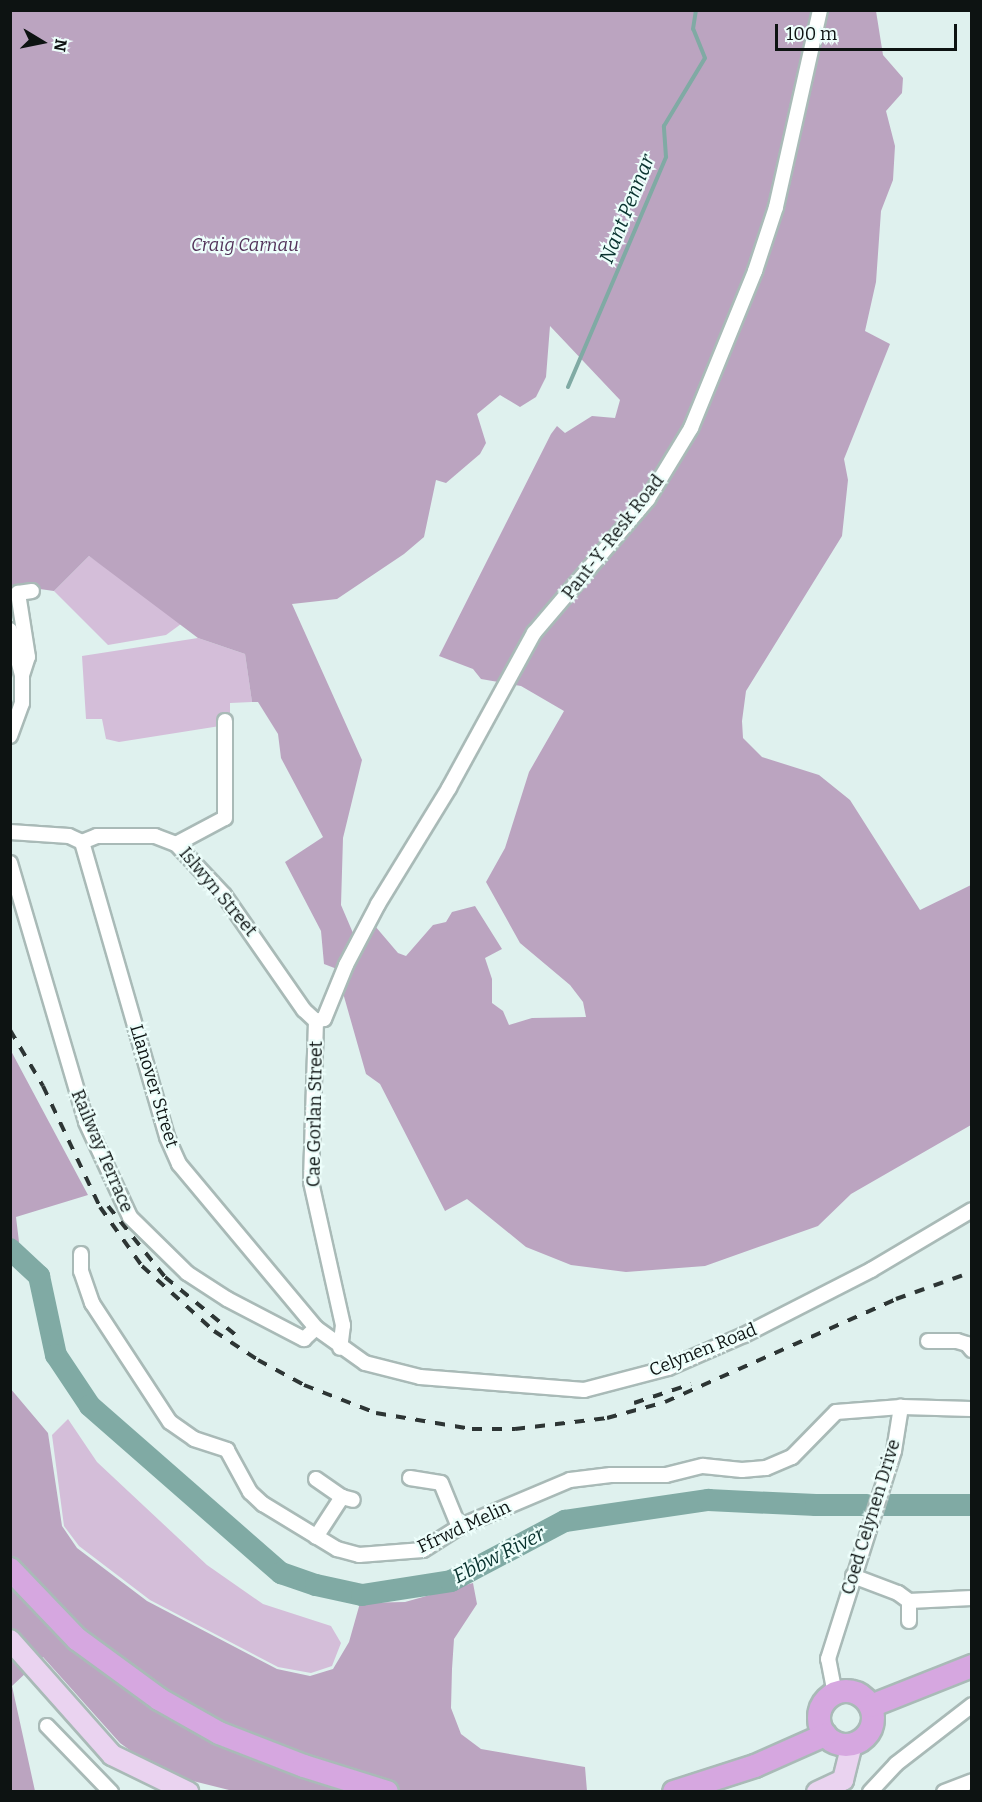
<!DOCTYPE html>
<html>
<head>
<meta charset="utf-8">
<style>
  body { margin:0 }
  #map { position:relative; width:982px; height:1802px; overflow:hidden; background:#dff1ee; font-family:Bitter,serif }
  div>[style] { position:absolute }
  .green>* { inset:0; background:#d4bed9 }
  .forest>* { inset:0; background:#bba4c0 }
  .stream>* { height:4px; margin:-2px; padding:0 2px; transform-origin:2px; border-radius:2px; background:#80aaa4 }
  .river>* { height:22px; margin:-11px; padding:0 11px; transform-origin:11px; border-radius:11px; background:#80aaa4 }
  .roads { filter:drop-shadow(2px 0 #a9bab7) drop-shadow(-2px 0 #a9bab7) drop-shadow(0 2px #a9bab7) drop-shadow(0 -2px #a9bab7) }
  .street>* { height:14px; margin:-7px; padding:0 7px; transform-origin:7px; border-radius:7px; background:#fff }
  .secondary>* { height:20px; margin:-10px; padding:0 10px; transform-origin:10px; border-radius:10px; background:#ead3f0 }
  .primary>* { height:22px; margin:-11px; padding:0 11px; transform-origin:11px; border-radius:11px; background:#d6a7e0 }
  .primary>.ring { margin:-11px; padding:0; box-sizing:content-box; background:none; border:22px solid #d6a7e0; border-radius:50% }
  .rail>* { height:4px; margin-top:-2px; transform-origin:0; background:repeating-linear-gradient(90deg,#2d3534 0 10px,transparent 0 20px) }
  span { translate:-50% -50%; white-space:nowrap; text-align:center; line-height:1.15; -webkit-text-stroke:4.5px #edfefb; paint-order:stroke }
  .park-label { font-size:18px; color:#523259; font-style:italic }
  .street-label { font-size:18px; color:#0d1312 }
  .water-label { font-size:20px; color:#08322e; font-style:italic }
  .frame { position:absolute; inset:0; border:12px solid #0d1312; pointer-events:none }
  .north { position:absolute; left:12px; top:12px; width:60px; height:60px; -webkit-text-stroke:4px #edfefb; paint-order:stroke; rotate:100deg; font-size:16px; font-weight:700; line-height:24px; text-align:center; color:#0d1312 }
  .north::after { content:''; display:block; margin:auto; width:21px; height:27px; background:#0d1312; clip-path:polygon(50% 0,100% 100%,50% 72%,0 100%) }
  .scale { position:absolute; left:775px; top:24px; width:182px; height:27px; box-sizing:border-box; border:3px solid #0d1312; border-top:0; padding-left:8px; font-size:18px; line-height:21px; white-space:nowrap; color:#0d1312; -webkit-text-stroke:4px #edfefb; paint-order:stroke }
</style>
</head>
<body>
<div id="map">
  <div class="green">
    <div style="clip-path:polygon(89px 556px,136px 588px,181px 624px,166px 635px,108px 645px,54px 591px)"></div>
    <div style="clip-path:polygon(198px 638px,245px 654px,252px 702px,230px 703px,230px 718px,220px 726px,119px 742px,106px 739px,102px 719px,86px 719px,82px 656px)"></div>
    <div style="clip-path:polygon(68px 1419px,97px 1462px,207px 1565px,263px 1604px,331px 1626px,341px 1643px,332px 1666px,311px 1673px,278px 1667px,150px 1600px,79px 1546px,64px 1526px,52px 1435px)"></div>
  </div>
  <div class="forest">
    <div style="clip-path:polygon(11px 11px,876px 11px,883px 55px,903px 78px,902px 93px,886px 111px,895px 146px,893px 180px,881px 211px,876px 282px,865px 331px,890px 344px,844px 459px,848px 480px,842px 536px,746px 691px,742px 721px,743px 738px,762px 757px,819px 775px,850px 800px,920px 910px,971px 885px,971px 1125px,851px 1194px,818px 1226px,705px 1266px,626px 1272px,571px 1265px,526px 1247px,467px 1199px,445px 1211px,380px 1084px,366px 1074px,343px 993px,349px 970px,375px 926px,398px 953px,406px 956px,433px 925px,446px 922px,452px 912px,475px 906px,502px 949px,485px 958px,492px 979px,492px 1003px,503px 1011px,509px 1025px,532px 1018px,586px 1017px,583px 1002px,570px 985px,520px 943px,486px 882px,505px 848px,529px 772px,564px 711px,521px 686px,481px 679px,473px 669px,439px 656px,551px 434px,557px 426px,565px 433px,592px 416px,615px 418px,620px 400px,550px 326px,546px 377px,536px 397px,520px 407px,500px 395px,477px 414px,486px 443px,480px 454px,446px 483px,436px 480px,424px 537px,404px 554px,337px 599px,292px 604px,362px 760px,343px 838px,341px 905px,353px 933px,337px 969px,324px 964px,321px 931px,285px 862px,323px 837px,281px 758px,278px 734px,258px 702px,252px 702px,245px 654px,198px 638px,89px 556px,54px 591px,11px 585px)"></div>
    <div style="clip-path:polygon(10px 1049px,88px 1195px,16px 1217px,19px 1242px,11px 1246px)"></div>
    <div style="clip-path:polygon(10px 1388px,48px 1433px,62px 1526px,77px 1548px,147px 1601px,277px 1669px,310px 1676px,333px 1669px,349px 1642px,360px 1603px,405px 1602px,473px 1583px,477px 1604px,454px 1639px,452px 1669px,451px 1708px,461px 1734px,481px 1749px,585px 1767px,587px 1791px,233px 1791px,181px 1778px,146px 1762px,120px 1743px,43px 1657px,12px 1686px,35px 1791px,11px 1791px)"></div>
  </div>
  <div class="stream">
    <div style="left:568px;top:387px;width:250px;rotate:-66.9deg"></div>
    <div style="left:666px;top:157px;width:31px;rotate:-94deg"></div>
    <div style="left:664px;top:126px;width:79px;rotate:-58.9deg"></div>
    <div style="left:705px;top:58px;width:31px;rotate:-112deg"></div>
    <div style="left:693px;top:29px;width:19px;rotate:-81deg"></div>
  </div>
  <div class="river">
    <div style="left:10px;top:1249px;width:40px;rotate:43deg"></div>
    <div style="left:39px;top:1276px;width:81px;rotate:77.9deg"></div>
    <div style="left:56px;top:1355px;width:61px;rotate:56.3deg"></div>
    <div style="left:90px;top:1406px;width:254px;rotate:41.2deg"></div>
    <div style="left:281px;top:1573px;width:37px;rotate:19deg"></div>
    <div style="left:316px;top:1585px;width:47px;rotate:12.3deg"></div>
    <div style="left:362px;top:1595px;width:90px;rotate:-8.9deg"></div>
    <div style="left:451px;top:1581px;width:129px;rotate:-27.8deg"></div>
    <div style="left:565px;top:1521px;width:145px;rotate:-8.4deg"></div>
    <div style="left:708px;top:1500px;width:108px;rotate:2.7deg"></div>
    <div style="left:816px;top:1505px;width:156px"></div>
  </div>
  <div class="roads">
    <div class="street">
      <div style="left:10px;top:630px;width:47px;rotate:75.1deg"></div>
      <div style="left:22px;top:675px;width:28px;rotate:90deg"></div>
      <div style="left:22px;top:703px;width:35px;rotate:110deg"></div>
      <div style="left:22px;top:675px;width:19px;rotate:-72deg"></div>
      <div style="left:28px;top:657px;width:65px;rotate:-98.9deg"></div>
      <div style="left:18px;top:593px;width:14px;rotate:-8deg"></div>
      <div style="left:10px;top:832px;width:59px;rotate:3.9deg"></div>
      <div style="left:69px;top:836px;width:14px;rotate:25deg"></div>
      <div style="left:82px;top:842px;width:16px;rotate:-22deg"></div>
      <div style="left:97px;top:836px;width:58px"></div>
      <div style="left:155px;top:836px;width:22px;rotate:21deg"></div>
      <div style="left:176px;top:844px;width:70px;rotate:46.7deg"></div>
      <div style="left:224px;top:895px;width:140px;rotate:55.2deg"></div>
      <div style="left:304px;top:1010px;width:16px;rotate:43deg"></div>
      <div style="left:82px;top:842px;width:307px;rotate:73.9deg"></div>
      <div style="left:167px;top:1137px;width:30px;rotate:66deg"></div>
      <div style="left:179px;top:1164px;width:214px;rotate:50.1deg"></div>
      <div style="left:316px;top:1328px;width:60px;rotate:35.5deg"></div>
      <div style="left:365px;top:1363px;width:57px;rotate:14.3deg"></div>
      <div style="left:420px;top:1377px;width:165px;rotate:4.5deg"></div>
      <div style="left:584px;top:1390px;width:87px;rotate:-14.7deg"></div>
      <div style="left:668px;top:1368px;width:83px;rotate:-23.5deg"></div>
      <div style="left:744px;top:1335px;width:143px;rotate:-27.1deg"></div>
      <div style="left:871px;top:1270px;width:117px;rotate:-30.7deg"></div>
      <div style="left:176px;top:844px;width:55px;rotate:-28deg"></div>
      <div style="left:225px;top:818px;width:97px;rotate:-90deg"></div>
      <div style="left:10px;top:863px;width:270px;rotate:73.6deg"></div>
      <div style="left:86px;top:1122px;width:105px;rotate:65.1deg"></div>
      <div style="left:130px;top:1217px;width:80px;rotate:44.5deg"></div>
      <div style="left:187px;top:1273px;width:48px;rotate:33deg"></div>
      <div style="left:227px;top:1299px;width:87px;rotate:27.5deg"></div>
      <div style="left:304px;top:1339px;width:16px;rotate:-43deg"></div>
      <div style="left:316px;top:1021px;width:8px;rotate:-14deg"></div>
      <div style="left:324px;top:1019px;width:58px;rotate:-67.8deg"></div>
      <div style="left:346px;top:965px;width:69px;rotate:-62.3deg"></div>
      <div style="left:378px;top:904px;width:136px;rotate:-58.5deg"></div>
      <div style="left:449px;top:788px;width:177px;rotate:-61.3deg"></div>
      <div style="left:534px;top:633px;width:176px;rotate:-49.6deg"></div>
      <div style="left:648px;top:499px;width:83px;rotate:-58.8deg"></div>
      <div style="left:691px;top:428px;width:170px;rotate:-67.8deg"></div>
      <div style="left:755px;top:271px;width:67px;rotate:-71.8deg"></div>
      <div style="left:776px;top:207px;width:202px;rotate:-77.4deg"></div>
      <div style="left:316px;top:1021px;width:161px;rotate:91.8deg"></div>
      <div style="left:311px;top:1182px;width:147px;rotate:77.4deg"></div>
      <div style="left:343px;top:1325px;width:23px;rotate:97deg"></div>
      <div style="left:81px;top:1254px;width:17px;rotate:90deg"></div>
      <div style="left:81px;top:1271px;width:34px;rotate:71deg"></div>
      <div style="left:92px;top:1303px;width:142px;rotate:56.8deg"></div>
      <div style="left:170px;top:1422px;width:29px;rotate:35deg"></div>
      <div style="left:194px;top:1439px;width:35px;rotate:18deg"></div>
      <div style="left:227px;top:1450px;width:48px;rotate:61.3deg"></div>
      <div style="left:250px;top:1492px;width:18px;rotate:43deg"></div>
      <div style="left:263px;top:1504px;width:87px;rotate:31.3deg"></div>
      <div style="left:337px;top:1549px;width:23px;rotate:15deg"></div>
      <div style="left:359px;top:1555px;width:64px;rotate:-4.5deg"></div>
      <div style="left:423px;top:1550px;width:45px;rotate:-32.3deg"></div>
      <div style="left:461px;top:1526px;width:118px;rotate:-22.9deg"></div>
      <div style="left:570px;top:1480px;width:41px;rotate:-7deg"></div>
      <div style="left:611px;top:1475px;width:55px"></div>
      <div style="left:666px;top:1475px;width:38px;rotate:-14deg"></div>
      <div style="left:703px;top:1466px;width:39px;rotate:6deg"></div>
      <div style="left:742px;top:1470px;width:24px;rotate:-5deg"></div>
      <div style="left:766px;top:1468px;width:28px;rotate:-23deg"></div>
      <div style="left:792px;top:1457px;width:63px;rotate:-45.6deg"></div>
      <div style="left:836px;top:1412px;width:65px;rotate:-4.4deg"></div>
      <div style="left:928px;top:1341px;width:29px"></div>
      <div style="left:957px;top:1341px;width:10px;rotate:17deg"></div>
      <div style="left:967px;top:1344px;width:8px;rotate:50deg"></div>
      <div style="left:410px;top:1478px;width:31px;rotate:9deg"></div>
      <div style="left:441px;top:1483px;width:48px;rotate:67.8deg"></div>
      <div style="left:316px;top:1479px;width:32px;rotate:35deg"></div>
      <div style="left:316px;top:1537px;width:48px;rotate:-57deg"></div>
      <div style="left:342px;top:1497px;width:11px;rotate:15deg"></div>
      <div style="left:853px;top:1576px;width:48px;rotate:20.7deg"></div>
      <div style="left:898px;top:1593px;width:14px;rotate:36deg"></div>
      <div style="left:909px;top:1601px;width:63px;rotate:-2.7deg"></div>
      <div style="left:909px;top:1621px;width:20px;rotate:-90deg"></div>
      <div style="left:835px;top:1694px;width:36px;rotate:-101deg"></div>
      <div style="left:828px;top:1659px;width:218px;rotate:-72.4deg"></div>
      <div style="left:894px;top:1451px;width:45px;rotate:-81deg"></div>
      <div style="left:901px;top:1407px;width:71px;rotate:1.6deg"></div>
      <div style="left:47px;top:1726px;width:92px;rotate:45.9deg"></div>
      <div style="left:870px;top:1792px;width:38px;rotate:-47deg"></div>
      <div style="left:896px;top:1764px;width:96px;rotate:-37.8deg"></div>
      <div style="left:944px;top:1792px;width:30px;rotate:-21deg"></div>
    </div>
    <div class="secondary">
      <div style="left:10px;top:1640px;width:154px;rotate:48.4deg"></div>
      <div style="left:112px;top:1755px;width:85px;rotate:26deg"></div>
      <div style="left:817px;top:1792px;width:29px;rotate:-25deg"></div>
      <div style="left:843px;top:1780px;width:36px;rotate:-76deg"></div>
    </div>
    <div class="primary">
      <div style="left:10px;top:1569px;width:97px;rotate:46.3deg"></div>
      <div style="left:77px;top:1639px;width:102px;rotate:36.2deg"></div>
      <div style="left:159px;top:1699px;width:69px;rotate:29.5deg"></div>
      <div style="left:219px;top:1733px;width:91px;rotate:21.2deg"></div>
      <div style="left:304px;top:1766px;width:87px;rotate:17.4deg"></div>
      <div class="ring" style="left:819px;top:1691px;width:32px;height:32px"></div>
      <div style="left:871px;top:1706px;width:109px;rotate:-21.6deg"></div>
      <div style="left:674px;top:1792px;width:85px;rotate:-17.8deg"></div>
      <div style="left:755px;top:1766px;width:77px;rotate:-23.9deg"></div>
    </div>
  </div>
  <div class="rail">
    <div style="left:10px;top:1030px;width:65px;rotate:59.5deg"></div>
    <div style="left:43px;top:1086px;width:134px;rotate:64.8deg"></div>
    <div style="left:100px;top:1207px;width:72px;rotate:54.6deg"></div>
    <div style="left:142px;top:1266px;width:97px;rotate:42.1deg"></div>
    <div style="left:214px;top:1331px;width:53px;rotate:33.4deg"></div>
    <div style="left:258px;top:1360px;width:52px;rotate:28.5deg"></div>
    <div style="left:304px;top:1385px;width:77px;rotate:21.3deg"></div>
    <div style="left:376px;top:1413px;width:97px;rotate:9.5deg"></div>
    <div style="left:472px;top:1429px;width:43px"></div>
    <div style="left:515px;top:1429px;width:93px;rotate:-6.8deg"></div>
    <div style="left:607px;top:1418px;width:60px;rotate:-15.4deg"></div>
    <div style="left:665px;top:1402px;width:253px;rotate:-24deg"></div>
    <div style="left:896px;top:1299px;width:81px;rotate:-19.6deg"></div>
    <div style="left:108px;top:1206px;width:91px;rotate:51.2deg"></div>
    <div style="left:165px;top:1277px;width:94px;rotate:39.4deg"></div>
    <div style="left:634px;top:1403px;width:60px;rotate:-18.4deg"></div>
  </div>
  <div class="park-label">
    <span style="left:245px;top:245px">Craig Carnau</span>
  </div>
  <div class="street-label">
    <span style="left:613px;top:537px;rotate:-52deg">Pant-Y-Resk Road</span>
    <span style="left:218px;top:892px;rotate:50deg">Islwyn Street</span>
    <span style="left:154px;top:1086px;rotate:73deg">Llanover Street</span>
    <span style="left:315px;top:1114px;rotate:-89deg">Cae Gorlan Street</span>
    <span style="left:102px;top:1151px;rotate:67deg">Railway Terrace</span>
    <span style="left:703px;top:1350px;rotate:-22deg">Celynen Road</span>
    <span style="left:871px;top:1517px;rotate:-73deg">Coed Celynen Drive</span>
    <span style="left:464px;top:1527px;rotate:-25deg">Ffrwd Melin</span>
  </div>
  <div class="water-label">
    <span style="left:627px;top:209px;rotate:-68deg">Nant Pennar</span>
    <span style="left:499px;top:1555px;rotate:-27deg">Ebbw River</span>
  </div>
  <div class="frame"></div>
  <div class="north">N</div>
  <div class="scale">100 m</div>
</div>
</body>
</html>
